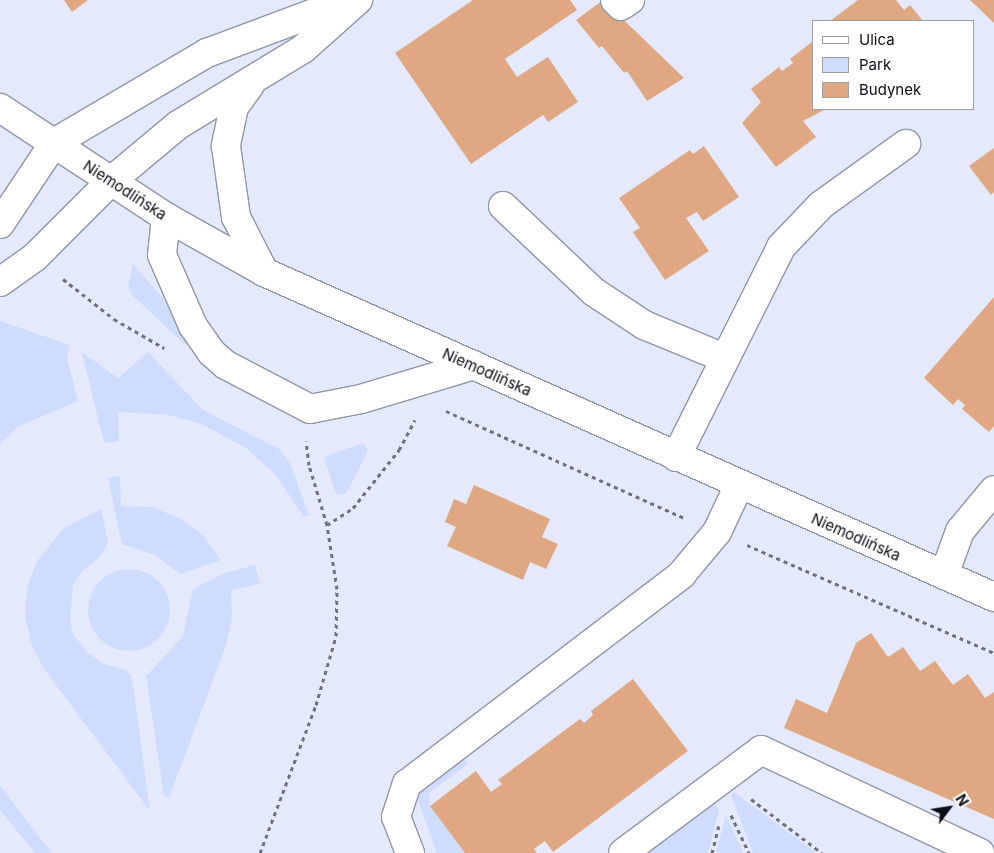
<!DOCTYPE html>
<html>
<head>
<meta charset="utf-8">
<style>
  body { margin:0 }
  #map { position:relative; width:994px; height:853px; overflow:hidden; background:#e4eafc; font-family:Inter,sans-serif }
  div>[style] { position:absolute }
  .green>* { inset:0; background:#cfdcfe }
  .round { border-radius:50% }
  .building>* { inset:0; background:#e0a783 }
  .path>* { height:3px; margin-top:-1.5px; transform-origin:0; background:repeating-linear-gradient(90deg,#6e727e 0 4px,transparent 0 8px) }
  .roads { filter:drop-shadow(1px 0 #8f96aa) drop-shadow(-1px 0 #8f96aa) drop-shadow(0 1px #8f96aa) drop-shadow(0 -1px #8f96aa) }
  .minor>* { height:28px; margin:-14px; padding:0 14px; transform-origin:14px; border-radius:14px; background:#fff }
  .major>* { height:28px; margin:-14px; padding:0 14px; transform-origin:14px; border-radius:14px; background:#fff }
  span { translate:-50% -50%; white-space:nowrap; text-align:center; line-height:1.15; -webkit-text-stroke:4px #fff; paint-order:stroke }
  .street-label { font-size:15px; color:#0c0f16 }
  .legend { position:absolute; left:812px; top:20px; width:162px; height:90px; box-sizing:border-box; background:#fff; border:1px solid #9e9fa2; margin:0; padding:6px 9px; list-style:none; font-size:15px; color:#0c0f16 }
  .legend li { display:flex; align-items:center; gap:10px; height:25px }
  .legend b { width:25px; border:1px solid #9e9fa2 }
  .north { position:absolute; left:924px; top:783px; width:50px; height:50px; -webkit-text-stroke:4px #fff; paint-order:stroke; rotate:59deg; font-size:14px; font-weight:700; line-height:20px; text-align:center; color:#0c0f16 }
  .north::after { content:''; display:block; margin:auto; width:18px; height:22px; background:#0c0f16; clip-path:polygon(50% 0,100% 100%,50% 72%,0 100%) }
</style>
</head>
<body>
<div id="map">
  <div class="green">
    <div style="clip-path:polygon(133px 264px,163px 298px,187px 342px,184px 344px,131px 294px,128px 286px)"></div>
    <div style="clip-path:polygon(0 321px,70px 345px,67px 358px,78px 401px,18px 427px,0 444px)"></div>
    <div style="clip-path:polygon(82px 352px,118px 378px,148px 352px,203px 410px,279px 449px,290px 463px,309px 515px,304px 517px,275px 474px,247px 449px,202px 424px,169px 415px,118px 412px,119px 441px,104px 443px)"></div>
    <div style="clip-path:polygon(363px 443px,368px 450px,349px 489px,344px 495px,336px 494px,324px 457px)"></div>
    <div style="clip-path:polygon(120px 476px,121px 506px,152px 507px,179px 518px,203px 535px,221px 560px,180px 574px,155px 555px,122px 544px,108px 478px)"></div>
    <div style="clip-path:polygon(101px 509px,108px 542px,101px 556px,82px 571px,73px 585px,70px 621px,73px 634px,87px 652px,104px 664px,126px 670px,132px 677px,150px 811px,44px 669px,31px 643px,25px 616px,27px 587px,37px 561px,64px 528px)"></div>
    <div style="clip-path:polygon(255px 565px,260px 584px,231px 590px,232px 619px,225px 648px,169px 798px,164px 796px,146px 676px,183px 636px,193px 589px,225px 573px)"></div>
    <div class="round" style="left:88px;top:569px;width:82px;height:82px"></div>
    <div style="clip-path:polygon(464px 757px,468px 764px,429px 793px,430px 806px,465px 853px,437px 853px,417px 798px,423px 788px)"></div>
    <div style="clip-path:polygon(0 785px,37px 834px,52px 853px,35px 853px,0 810px)"></div>
    <div style="clip-path:polygon(734px 792px,816px 853px,753px 853px,731px 795px)"></div>
    <div style="clip-path:polygon(712px 800px,719px 810px,708px 853px,640px 853px)"></div>
    <div style="clip-path:polygon(726px 815px,743px 853px,716px 853px)"></div>
  </div>
  <div class="building">
    <div style="clip-path:polygon(64px 0,88px 0,72px 12px)"></div>
    <div style="clip-path:polygon(473px 0,570px 0,577px 10px,505px 59px,517px 77px,548px 57px,578px 102px,548px 122px,543px 115px,471px 164px,395px 53px)"></div>
    <div style="clip-path:polygon(603px 0,684px 78px,647px 101px,627px 71px,624px 73px,602px 46px,599px 48px,576px 20px)"></div>
    <div style="clip-path:polygon(858px 0,896px 0,904px 10px,910px 5px,923px 21px,830px 21px)"></div>
    <div style="clip-path:polygon(970px 0,994px 0,994px 23px)"></div>
    <div style="clip-path:polygon(813px 41px,813px 109px,826px 109px,803px 121px,816px 137px,776px 167px,742px 123px,761px 102px,751px 89px,779px 67px,782px 71px,793px 63px,790px 59px)"></div>
    <div style="clip-path:polygon(704px 146px,739px 197px,703px 221px,697px 212px,686px 218px,709px 251px,665px 280px,633px 232px,640px 228px,619px 198px,690px 150px,693px 154px)"></div>
    <div style="clip-path:polygon(994px 148px,994px 192px,991px 195px,969px 166px)"></div>
    <div style="clip-path:polygon(994px 297px,994px 426px,989px 432px,962px 409px,965px 405px,958px 399px,953px 405px,924px 378px)"></div>
    <div style="clip-path:polygon(474px 485px,550px 519px,542px 537px,558px 544px,546px 569px,530px 562px,523px 580px,447px 546px,456px 527px,445px 522px,454px 499px,466px 504px)"></div>
    <div style="clip-path:polygon(871px 633px,888px 657px,903px 647px,920px 671px,935px 661px,953px 685px,968px 674px,985px 698px,994px 692px,994px 819px,784px 728px,796px 699px,827px 713px,856px 643px)"></div>
    <div style="clip-path:polygon(633px 679px,688px 751px,553px 852px,545px 841px,534px 849px,537px 853px,465px 853px,430px 806px,476px 771px,491px 792px,502px 784px,498px 780px,580px 719px,584px 723px,593px 715px,591px 711px)"></div>
  </div>
  <div class="path">
    <div style="left:63px;top:279px;width:65px;rotate:38.1deg"></div>
    <div style="left:114px;top:319px;width:58px;rotate:30.1deg"></div>
    <div style="left:446px;top:411px;width:261px;rotate:24.2deg"></div>
    <div style="left:327px;top:525px;width:31px;rotate:-33deg"></div>
    <div style="left:353px;top:508px;width:74px;rotate:-51.6deg"></div>
    <div style="left:399px;top:450px;width:34px;rotate:-62deg"></div>
    <div style="left:747px;top:545px;width:270px;rotate:23.6deg"></div>
    <div style="left:751px;top:799px;width:89px;rotate:37.3deg"></div>
    <div style="left:731px;top:815px;width:42px;rotate:64.7deg"></div>
    <div style="left:260px;top:853px;width:158px;rotate:-69.3deg"></div>
    <div style="left:316px;top:705px;width:72px;rotate:-73.8deg"></div>
    <div style="left:336px;top:636px;width:47px;rotate:-88.8deg"></div>
    <div style="left:337px;top:589px;width:65px;rotate:-98.9deg"></div>
    <div style="left:327px;top:525px;width:63px;rotate:-106.7deg"></div>
    <div style="left:309px;top:465px;width:24px;rotate:-97deg"></div>
    <div style="left:712px;top:853px;width:30px;rotate:-76deg"></div>
  </div>
  <div class="roads">
    <div class="minor">
      <div style="left:615px;top:0;width:8px;rotate:45deg"></div>
      <div style="left:621px;top:6px;width:11px;rotate:-34deg"></div>
      <div style="left:250px;top:85px;width:27px;rotate:126deg"></div>
      <div style="left:234px;top:107px;width:40px;rotate:102deg"></div>
      <div style="left:226px;top:146px;width:72px;rotate:82deg"></div>
      <div style="left:236px;top:217px;width:62px;rotate:63deg"></div>
      <div style="left:503px;top:206px;width:125px;rotate:43.4deg"></div>
      <div style="left:594px;top:292px;width:60px;rotate:33.4deg"></div>
      <div style="left:644px;top:325px;width:87px;rotate:22.4deg"></div>
      <div style="left:166px;top:217px;width:38px;rotate:96deg"></div>
      <div style="left:162px;top:255px;width:77px;rotate:66.4deg"></div>
      <div style="left:193px;top:326px;width:33px;rotate:55deg"></div>
      <div style="left:212px;top:353px;width:18px;rotate:41deg"></div>
      <div style="left:226px;top:365px;width:95px;rotate:27.6deg"></div>
      <div style="left:310px;top:409px;width:52px;rotate:-11.1deg"></div>
      <div style="left:361px;top:399px;width:118px;rotate:-16.7deg"></div>
      <div style="left:0;top:224px;width:97px;rotate:-56.3deg"></div>
      <div style="left:54px;top:143px;width:178px;rotate:-30.5deg"></div>
      <div style="left:207px;top:53px;width:152px;rotate:-20.5deg"></div>
      <div style="left:0;top:282px;width:43px;rotate:-35.5deg"></div>
      <div style="left:35px;top:257px;width:107px;rotate:-45deg"></div>
      <div style="left:111px;top:181px;width:87px;rotate:-39.9deg"></div>
      <div style="left:178px;top:125px;width:146px;rotate:-31.3deg"></div>
      <div style="left:303px;top:49px;width:74px;rotate:-41.7deg"></div>
      <div style="left:676px;top:457px;width:235px;rotate:-63.4deg"></div>
      <div style="left:781px;top:247px;width:58px;rotate:-46.4deg"></div>
      <div style="left:821px;top:205px;width:105px;rotate:-35.7deg"></div>
      <div style="left:944px;top:575px;width:47px;rotate:-70deg"></div>
      <div style="left:960px;top:531px;width:53px;rotate:-50.3deg"></div>
      <div style="left:410px;top:853px;width:39px;rotate:-111deg"></div>
      <div style="left:396px;top:817px;width:35px;rotate:-72deg"></div>
      <div style="left:407px;top:784px;width:345px;rotate:-37.3deg"></div>
      <div style="left:681px;top:575px;width:56px;rotate:-50.1deg"></div>
      <div style="left:717px;top:532px;width:52px;rotate:-64.9deg"></div>
      <div style="left:623px;top:853px;width:172px;rotate:-36.7deg"></div>
      <div style="left:761px;top:750px;width:242px;rotate:25.2deg"></div>
    </div>
    <div class="major">
      <div style="left:0;top:108px;width:199px;rotate:33.3deg"></div>
      <div style="left:166px;top:217px;width:112px;rotate:29.3deg"></div>
      <div style="left:264px;top:272px;width:799px;rotate:24deg"></div>
    </div>
  </div>
  <div class="street-label">
    <span style="left:125px;top:190px;rotate:33deg">Niemodlińska</span>
    <span style="left:487px;top:372px;rotate:24deg">Niemodlińska</span>
    <span style="left:856px;top:537px;rotate:24deg">Niemodlińska</span>
  </div>
  <ul class="legend">
  <li><b style="height:6px;background:#fff"></b>Ulica</li>
  <li><b style="height:14px;background:#cfdcfe"></b>Park</li>
  <li><b style="height:14px;background:#e0a783"></b>Budynek</li>
  </ul>
  <div class="north">N</div>
</div>
</body>
</html>
